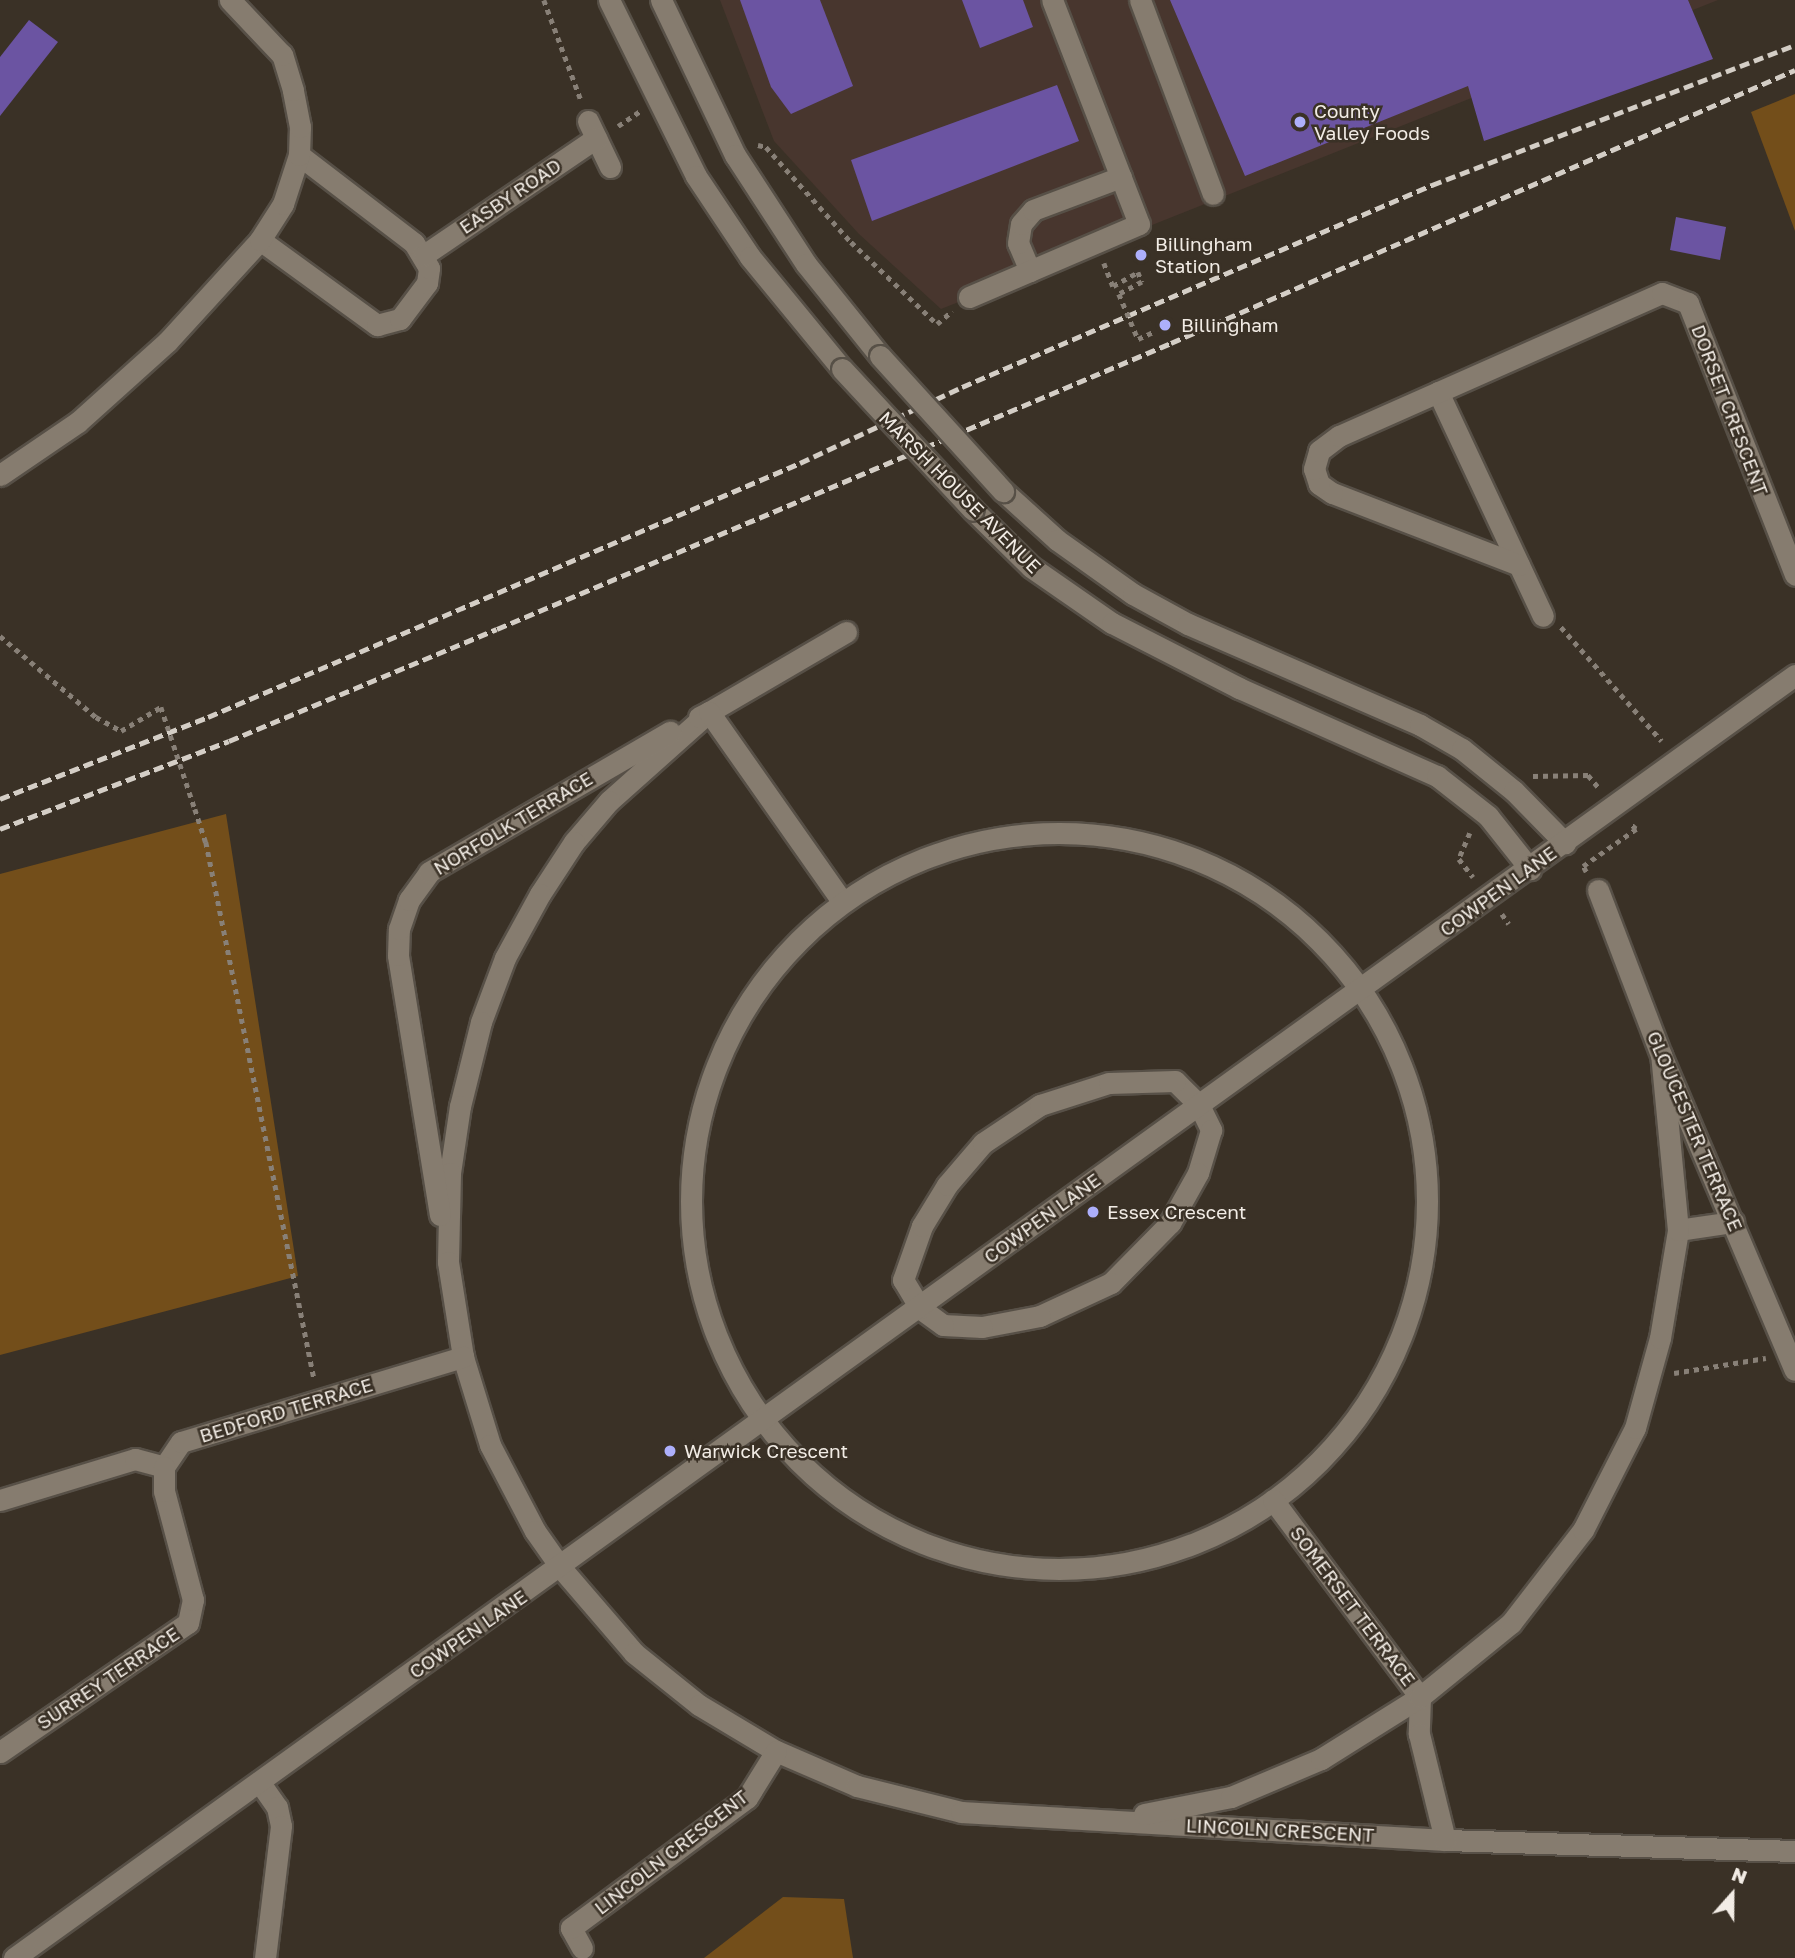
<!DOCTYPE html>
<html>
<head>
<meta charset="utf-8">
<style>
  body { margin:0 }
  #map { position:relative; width:1795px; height:1958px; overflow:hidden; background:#3a3126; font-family:"Golos Text",sans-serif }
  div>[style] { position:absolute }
  .commercial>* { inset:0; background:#48362e }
  .green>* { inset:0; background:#734e1a }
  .building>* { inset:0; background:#6b54a2 }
  .path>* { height:4.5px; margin-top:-2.25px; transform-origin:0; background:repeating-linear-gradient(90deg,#888077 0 5px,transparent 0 10px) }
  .roads { filter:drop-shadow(2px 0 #575047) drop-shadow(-2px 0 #575047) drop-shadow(0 2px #575047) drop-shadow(0 -2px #575047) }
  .minor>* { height:21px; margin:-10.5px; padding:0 10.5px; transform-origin:10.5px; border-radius:10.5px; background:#867c6f }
  .minor>.ring { margin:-10.5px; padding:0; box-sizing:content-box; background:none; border:21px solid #867c6f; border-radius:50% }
  .rail>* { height:5px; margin-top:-2.5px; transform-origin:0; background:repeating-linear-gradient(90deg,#d4cec6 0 10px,transparent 0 15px) }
  .path-bridge>* { height:4.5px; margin-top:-2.25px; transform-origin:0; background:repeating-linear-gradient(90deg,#888077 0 5px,transparent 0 10px) }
  .bridges { filter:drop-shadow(2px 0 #575047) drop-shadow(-2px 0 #575047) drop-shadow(0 2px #575047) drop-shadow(0 -2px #575047) }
  .minor-bridge>* { height:21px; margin:-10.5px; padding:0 10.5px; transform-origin:10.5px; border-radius:10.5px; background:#867c6f }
  .dots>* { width:19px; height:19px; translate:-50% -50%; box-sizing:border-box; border:4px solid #3a3126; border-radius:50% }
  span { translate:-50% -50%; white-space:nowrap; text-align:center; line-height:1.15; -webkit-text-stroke:5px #3a3126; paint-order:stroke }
  .poi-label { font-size:19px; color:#f2ece5 }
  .left { translate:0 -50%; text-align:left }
  .street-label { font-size:19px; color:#f2ece5 }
  .north { position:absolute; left:1697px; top:1860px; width:70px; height:70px; -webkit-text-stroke:5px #3a3126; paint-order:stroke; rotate:21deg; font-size:19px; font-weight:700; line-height:28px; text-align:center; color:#f2ece5 }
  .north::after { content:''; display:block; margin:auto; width:24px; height:32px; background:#f2ece5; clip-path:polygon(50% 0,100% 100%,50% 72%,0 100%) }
</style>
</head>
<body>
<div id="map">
  <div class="commercial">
    <div style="clip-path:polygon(720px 0,1718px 0,941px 309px,859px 234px,774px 141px)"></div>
  </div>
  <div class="green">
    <div style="clip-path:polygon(1795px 94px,1795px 231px,1751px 112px)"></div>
    <div style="clip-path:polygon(226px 814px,298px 1276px,0 1355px,0 874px)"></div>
    <div style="clip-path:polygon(783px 1897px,844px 1899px,853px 1958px,704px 1958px)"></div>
  </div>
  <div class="building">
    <div style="clip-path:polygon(740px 0,820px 0,853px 86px,791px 114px,771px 87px)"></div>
    <div style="clip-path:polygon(962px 0,1023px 0,1033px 27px,980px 48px)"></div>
    <div style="clip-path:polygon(1170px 0,1688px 0,1713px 59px,1484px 141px,1468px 86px,1245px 176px)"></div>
    <div style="clip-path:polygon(29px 20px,58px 42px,0 116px,0 57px)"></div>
    <div style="clip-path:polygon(1057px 85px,1079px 141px,872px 221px,851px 160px)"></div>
    <div style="clip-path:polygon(1676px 217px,1726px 227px,1720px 260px,1670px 250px)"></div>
  </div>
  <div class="path">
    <div style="left:544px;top:0;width:107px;rotate:69.7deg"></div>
    <div style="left:618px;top:126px;width:27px;rotate:-34deg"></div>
    <div style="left:758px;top:145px;width:8px;rotate:14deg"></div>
    <div style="left:766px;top:147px;width:127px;rotate:48.2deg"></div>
    <div style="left:851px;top:242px;width:119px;rotate:43.6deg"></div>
    <div style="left:937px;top:324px;width:20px;rotate:-41deg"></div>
    <div style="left:1104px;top:263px;width:25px;rotate:69deg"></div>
    <div style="left:1113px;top:286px;width:29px;rotate:-29deg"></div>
    <div style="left:1138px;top:272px;width:11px;rotate:68deg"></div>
    <div style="left:1142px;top:282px;width:26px;rotate:152deg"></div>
    <div style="left:1138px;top:339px;width:19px;rotate:-25deg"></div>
    <div style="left:1561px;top:627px;width:152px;rotate:48.5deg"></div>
    <div style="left:0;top:636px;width:126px;rotate:40.2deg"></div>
    <div style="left:96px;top:717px;width:29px;rotate:29deg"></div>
    <div style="left:121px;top:731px;width:47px;rotate:-31deg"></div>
    <div style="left:1533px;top:776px;width:55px;rotate:-1deg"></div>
    <div style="left:1588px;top:775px;width:17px;rotate:50deg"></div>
    <div style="left:195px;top:809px;width:35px;rotate:72deg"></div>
    <div style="left:206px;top:842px;width:547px;rotate:78.61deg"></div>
    <div style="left:1470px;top:833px;width:28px;rotate:113deg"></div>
    <div style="left:1459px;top:859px;width:23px;rotate:52deg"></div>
    <div style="left:1586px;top:872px;width:7px;rotate:-117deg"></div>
    <div style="left:1583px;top:866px;width:65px;rotate:-34.9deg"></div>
    <div style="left:1636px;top:829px;width:8px;rotate:-140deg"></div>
    <div style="left:1502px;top:914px;width:12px;rotate:55deg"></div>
    <div style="left:1674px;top:1373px;width:93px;rotate:-9.3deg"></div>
  </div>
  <div class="roads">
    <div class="minor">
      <div style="left:609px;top:0;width:196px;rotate:63.7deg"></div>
      <div style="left:696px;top:176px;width:97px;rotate:56.3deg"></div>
      <div style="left:750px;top:257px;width:145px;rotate:50.6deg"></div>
      <div style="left:661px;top:0;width:172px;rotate:64.5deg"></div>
      <div style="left:735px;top:155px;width:130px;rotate:56.9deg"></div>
      <div style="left:806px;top:264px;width:118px;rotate:51.2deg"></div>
      <div style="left:1140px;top:0;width:207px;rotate:69.4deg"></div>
      <div style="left:588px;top:121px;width:51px;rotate:64.4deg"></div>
      <div style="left:260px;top:240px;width:145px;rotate:36deg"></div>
      <div style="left:377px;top:325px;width:24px;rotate:-15deg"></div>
      <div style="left:400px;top:319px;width:45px;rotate:-53.1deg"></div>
      <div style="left:427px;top:283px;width:15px;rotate:-82deg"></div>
      <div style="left:429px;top:268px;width:29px;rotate:-121deg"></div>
      <div style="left:414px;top:243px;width:145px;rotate:-142.6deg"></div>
      <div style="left:424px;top:255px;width:208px;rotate:-34.2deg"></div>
      <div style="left:1030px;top:271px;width:30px;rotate:-113deg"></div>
      <div style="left:1018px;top:243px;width:19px;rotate:-81deg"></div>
      <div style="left:1021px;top:224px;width:18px;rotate:-49deg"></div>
      <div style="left:1033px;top:210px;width:94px;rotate:-20.6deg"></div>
      <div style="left:969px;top:297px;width:185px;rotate:-23.2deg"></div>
      <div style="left:1139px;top:224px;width:240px;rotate:-111.2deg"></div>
      <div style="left:1438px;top:392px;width:247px;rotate:64.9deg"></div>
      <div style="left:0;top:475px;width:94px;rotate:-34.2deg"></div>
      <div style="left:78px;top:422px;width:120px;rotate:-42deg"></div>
      <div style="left:167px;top:342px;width:138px;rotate:-47.6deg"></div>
      <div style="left:260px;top:240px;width:43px;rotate:-57.4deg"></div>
      <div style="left:283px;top:204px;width:52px;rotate:-71.9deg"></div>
      <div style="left:299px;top:155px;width:28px;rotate:-88deg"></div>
      <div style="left:300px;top:127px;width:38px;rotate:-101deg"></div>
      <div style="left:293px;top:90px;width:37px;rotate:-107deg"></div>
      <div style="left:282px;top:55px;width:76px;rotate:-133.4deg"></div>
      <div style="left:1003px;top:491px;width:73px;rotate:42.2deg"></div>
      <div style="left:1057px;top:540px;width:93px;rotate:35.4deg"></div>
      <div style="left:1133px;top:594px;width:63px;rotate:28.6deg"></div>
      <div style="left:1188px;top:624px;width:253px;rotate:23.5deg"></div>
      <div style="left:1420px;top:725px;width:48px;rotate:29.7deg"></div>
      <div style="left:1462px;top:749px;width:67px;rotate:38.9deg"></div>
      <div style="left:1514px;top:791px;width:73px;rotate:45.6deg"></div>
      <div style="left:973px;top:510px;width:81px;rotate:44.5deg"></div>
      <div style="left:1031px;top:567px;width:98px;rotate:34.7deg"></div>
      <div style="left:1112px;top:623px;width:143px;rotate:27.1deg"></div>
      <div style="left:1239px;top:688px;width:217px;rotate:24deg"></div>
      <div style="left:1437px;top:776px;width:65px;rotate:38.1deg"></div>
      <div style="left:1488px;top:816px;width:68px;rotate:51.6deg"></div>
      <div style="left:1519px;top:565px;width:200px;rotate:-158.9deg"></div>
      <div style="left:1332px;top:493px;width:16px;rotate:-145deg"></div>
      <div style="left:1319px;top:484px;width:16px;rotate:-108deg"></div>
      <div style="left:1314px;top:469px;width:19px;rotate:-74deg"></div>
      <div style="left:1319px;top:451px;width:25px;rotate:-37deg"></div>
      <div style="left:1339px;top:436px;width:353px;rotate:-23.9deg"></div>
      <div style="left:1662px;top:293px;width:28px;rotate:21deg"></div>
      <div style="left:1688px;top:303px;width:292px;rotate:68.5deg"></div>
      <div style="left:846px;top:632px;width:159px;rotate:149.7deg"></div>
      <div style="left:709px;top:712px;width:134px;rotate:138.3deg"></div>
      <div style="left:609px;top:801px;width:54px;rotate:130.5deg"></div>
      <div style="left:574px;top:842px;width:62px;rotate:123.2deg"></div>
      <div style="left:540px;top:894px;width:73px;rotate:118.7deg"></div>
      <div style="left:505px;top:958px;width:68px;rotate:110.6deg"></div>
      <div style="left:481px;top:1022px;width:87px;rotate:104deg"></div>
      <div style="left:460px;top:1106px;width:68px;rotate:98.5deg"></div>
      <div style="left:450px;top:1173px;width:89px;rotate:91.3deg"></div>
      <div style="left:448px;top:1262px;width:96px;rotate:81deg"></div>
      <div style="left:463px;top:1357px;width:92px;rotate:72.9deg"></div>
      <div style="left:490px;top:1445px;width:97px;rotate:62.4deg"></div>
      <div style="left:535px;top:1531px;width:45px;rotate:54.9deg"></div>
      <div style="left:561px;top:1568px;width:112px;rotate:49.3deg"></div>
      <div style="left:634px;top:1653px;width:83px;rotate:38.7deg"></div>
      <div style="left:699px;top:1705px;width:90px;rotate:30.9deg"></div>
      <div style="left:776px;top:1751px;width:88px;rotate:23.4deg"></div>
      <div style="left:857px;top:1786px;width:107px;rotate:14deg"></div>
      <div style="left:961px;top:1812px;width:485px;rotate:3.3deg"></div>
      <div style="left:1445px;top:1840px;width:350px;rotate:1.8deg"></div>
      <div style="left:699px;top:717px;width:11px;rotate:-27deg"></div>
      <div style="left:709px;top:712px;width:231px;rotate:54.9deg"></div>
      <div class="ring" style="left:691px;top:833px;width:715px;height:715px"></div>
      <div style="left:1598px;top:890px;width:177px;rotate:69.1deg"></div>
      <div style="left:1661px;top:1055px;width:342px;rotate:67deg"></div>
      <div style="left:1175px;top:1081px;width:34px;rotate:45deg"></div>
      <div style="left:1199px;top:1105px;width:28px;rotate:64deg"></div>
      <div style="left:1211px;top:1130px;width:45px;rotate:106.8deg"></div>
      <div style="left:1198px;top:1173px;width:57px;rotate:119.2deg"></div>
      <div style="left:1170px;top:1223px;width:84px;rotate:134.5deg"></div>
      <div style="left:1111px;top:1283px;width:78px;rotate:155.1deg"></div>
      <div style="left:1040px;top:1316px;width:59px;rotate:169.3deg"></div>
      <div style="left:982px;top:1327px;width:39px;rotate:-177deg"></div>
      <div style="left:943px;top:1325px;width:29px;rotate:-144deg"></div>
      <div style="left:920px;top:1308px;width:33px;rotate:-121deg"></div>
      <div style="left:903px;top:1280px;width:57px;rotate:-70.6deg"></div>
      <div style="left:922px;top:1226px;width:48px;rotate:-58.6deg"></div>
      <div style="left:947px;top:1185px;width:55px;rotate:-49.4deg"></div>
      <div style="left:983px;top:1143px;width:69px;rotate:-33.7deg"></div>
      <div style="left:1040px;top:1105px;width:72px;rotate:-17.7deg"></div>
      <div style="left:1109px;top:1083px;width:66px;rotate:-1.7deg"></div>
      <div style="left:440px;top:1215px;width:263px;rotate:-99.2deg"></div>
      <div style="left:398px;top:955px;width:26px;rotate:-88deg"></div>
      <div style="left:399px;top:929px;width:31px;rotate:-71deg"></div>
      <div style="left:409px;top:900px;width:34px;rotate:-54deg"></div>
      <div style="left:429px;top:872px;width:279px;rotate:-30.2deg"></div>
      <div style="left:1678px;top:1230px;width:56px;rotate:-8.3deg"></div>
      <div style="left:164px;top:1467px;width:30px;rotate:-56deg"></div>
      <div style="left:181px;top:1442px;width:295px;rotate:-16.8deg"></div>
      <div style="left:0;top:1500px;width:141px;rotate:-16.9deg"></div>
      <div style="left:135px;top:1459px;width:30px;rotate:15deg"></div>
      <div style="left:1273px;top:1500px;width:246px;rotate:53.3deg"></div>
      <div style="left:1420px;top:1697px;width:37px;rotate:92deg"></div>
      <div style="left:1419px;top:1734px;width:109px;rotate:76.2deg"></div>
      <div style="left:0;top:1752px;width:228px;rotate:-34.5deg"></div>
      <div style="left:188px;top:1623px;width:24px;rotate:-78deg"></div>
      <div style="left:193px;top:1600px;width:113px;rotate:-104.9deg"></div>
      <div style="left:164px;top:1491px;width:24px;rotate:-90deg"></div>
      <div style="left:260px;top:1783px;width:29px;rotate:55deg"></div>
      <div style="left:277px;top:1807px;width:19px;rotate:78deg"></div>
      <div style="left:281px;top:1826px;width:133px;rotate:96.9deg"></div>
      <div style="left:1144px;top:1814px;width:89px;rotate:-11.1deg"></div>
      <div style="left:1231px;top:1797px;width:98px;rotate:-22.9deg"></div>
      <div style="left:1321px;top:1759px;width:117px;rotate:-32.1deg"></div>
      <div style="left:1420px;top:1697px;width:117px;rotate:-39.1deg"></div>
      <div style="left:1511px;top:1623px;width:118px;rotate:-52.3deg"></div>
      <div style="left:1583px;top:1530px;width:114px;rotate:-63deg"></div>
      <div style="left:1635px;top:1428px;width:93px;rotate:-74.5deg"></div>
      <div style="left:1660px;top:1338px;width:109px;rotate:-80.5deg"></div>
      <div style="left:1678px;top:1230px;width:176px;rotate:-95.5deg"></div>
      <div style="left:582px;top:1948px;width:23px;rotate:-119deg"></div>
      <div style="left:571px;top:1928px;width:219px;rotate:-36.5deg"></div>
      <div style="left:747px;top:1798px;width:55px;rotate:-58.3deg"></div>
      <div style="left:14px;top:1958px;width:2195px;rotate:-35.77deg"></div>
    </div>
  </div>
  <div class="rail">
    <div style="left:0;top:799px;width:224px;rotate:-21.5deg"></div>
    <div style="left:208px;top:717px;width:644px;rotate:-23.22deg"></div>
    <div style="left:800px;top:463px;width:179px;rotate:-25.1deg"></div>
    <div style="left:962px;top:387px;width:512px;rotate:-23.26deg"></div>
    <div style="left:1432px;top:185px;width:389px;rotate:-21.1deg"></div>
    <div style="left:0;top:829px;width:245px;rotate:-21deg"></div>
    <div style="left:229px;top:741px;width:290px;rotate:-22.7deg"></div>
    <div style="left:497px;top:629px;width:732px;rotate:-22.99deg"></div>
    <div style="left:1171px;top:343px;width:681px;rotate:-23.63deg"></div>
  </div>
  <div class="path-bridge">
    <div style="left:1119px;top:294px;width:49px;rotate:67.1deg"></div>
    <div style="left:161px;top:707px;width:108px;rotate:71.6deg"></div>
  </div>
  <div class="bridges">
    <div class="minor-bridge">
      <div style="left:880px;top:356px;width:183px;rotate:47.7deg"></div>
      <div style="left:842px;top:369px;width:192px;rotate:47.1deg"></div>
    </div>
  </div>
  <div class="dots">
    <div style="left:1300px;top:122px;background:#adaffb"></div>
    <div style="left:1141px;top:255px;background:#adaffb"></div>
    <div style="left:1165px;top:325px;background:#adaffb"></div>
    <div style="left:1093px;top:1212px;background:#adaffb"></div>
    <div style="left:670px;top:1451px;background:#adaffb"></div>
  </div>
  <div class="poi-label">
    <span class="left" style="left:1314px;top:122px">County<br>Valley Foods</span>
    <span class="left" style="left:1155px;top:255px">Billingham<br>Station</span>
    <span class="left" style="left:1181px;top:325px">Billingham</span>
    <span class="left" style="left:1107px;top:1212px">Essex Crescent</span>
    <span class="left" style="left:684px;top:1451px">Warwick Crescent</span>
  </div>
  <div class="street-label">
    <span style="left:510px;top:196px;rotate:-34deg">EASBY ROAD</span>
    <span style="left:1730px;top:410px;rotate:69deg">DORSET CRESCENT</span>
    <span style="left:960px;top:492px;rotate:45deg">MARSH HOUSE AVENUE</span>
    <span style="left:513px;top:823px;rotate:-31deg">NORFOLK TERRACE</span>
    <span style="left:1498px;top:891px;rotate:-36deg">COWPEN LANE</span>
    <span style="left:1695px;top:1131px;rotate:67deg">GLOUCESTER TERRACE</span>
    <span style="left:1042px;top:1218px;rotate:-36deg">COWPEN LANE</span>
    <span style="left:286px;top:1410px;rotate:-17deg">BEDFORD TERRACE</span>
    <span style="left:1353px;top:1606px;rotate:53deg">SOMERSET TERRACE</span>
    <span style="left:468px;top:1634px;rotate:-35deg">COWPEN LANE</span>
    <span style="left:108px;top:1678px;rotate:-34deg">SURREY TERRACE</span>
    <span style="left:1280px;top:1830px;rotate:3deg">LINCOLN CRESCENT</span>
    <span style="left:671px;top:1852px;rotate:-38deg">LINCOLN CRESCENT</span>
  </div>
  <div class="north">N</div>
</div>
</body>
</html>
